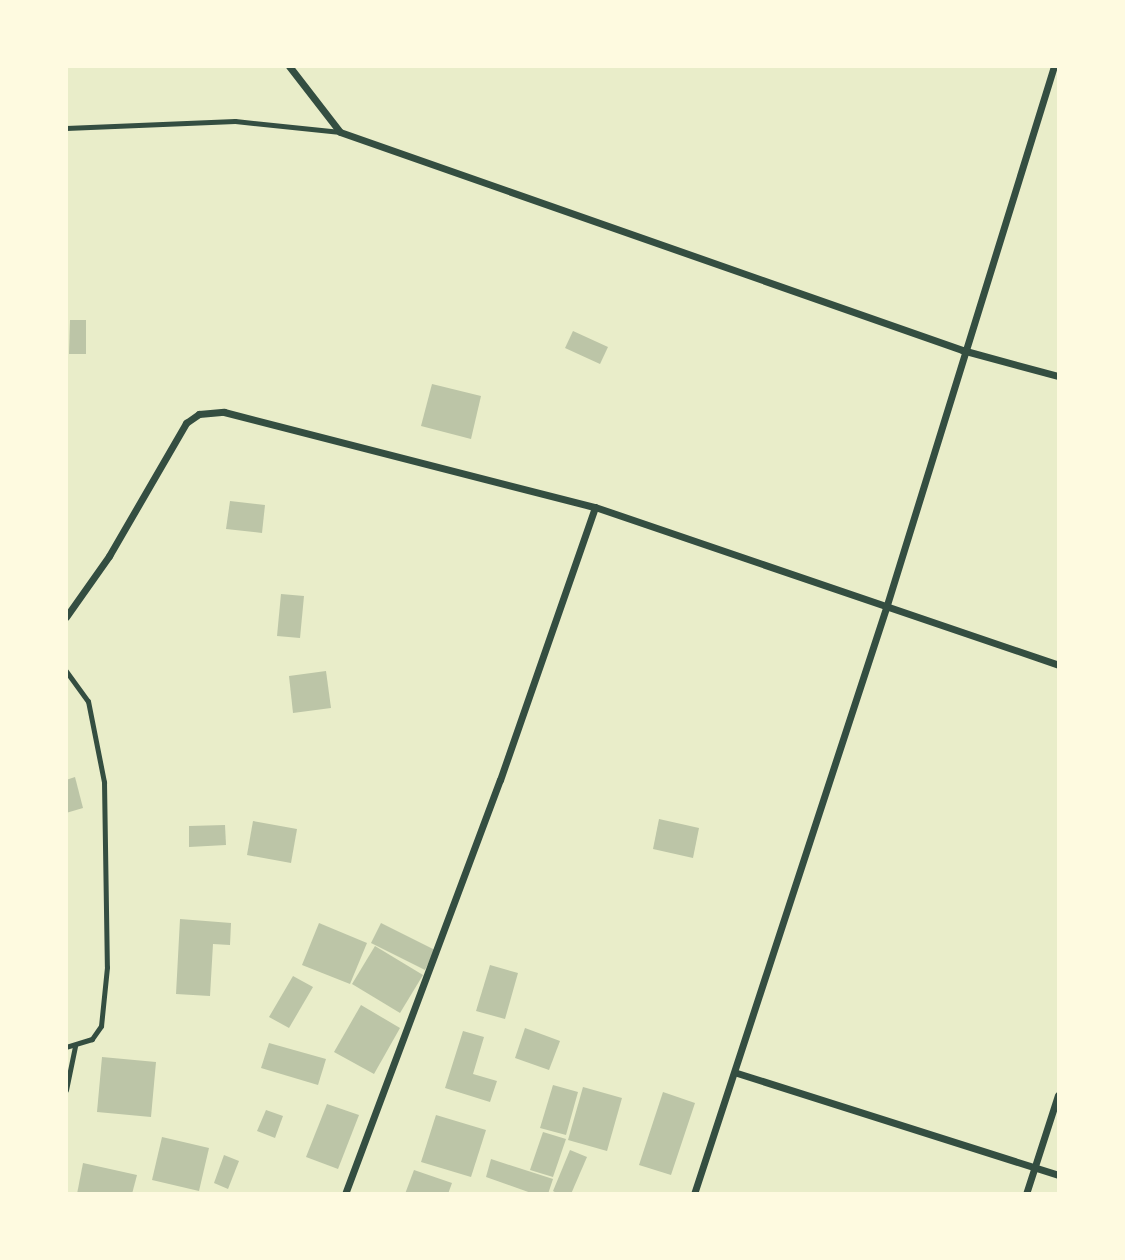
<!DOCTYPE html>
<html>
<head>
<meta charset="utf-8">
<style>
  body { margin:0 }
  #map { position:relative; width:1125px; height:1260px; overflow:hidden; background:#e9edc9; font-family:Poppins,sans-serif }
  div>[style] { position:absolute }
  .building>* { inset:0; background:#bcc5a7 }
  .service>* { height:5px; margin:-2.5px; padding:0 2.5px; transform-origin:2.5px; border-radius:2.5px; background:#344e41 }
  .minor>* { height:7px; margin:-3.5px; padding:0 3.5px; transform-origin:3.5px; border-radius:3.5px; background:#344e41 }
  span { translate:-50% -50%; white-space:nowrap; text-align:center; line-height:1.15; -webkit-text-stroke:7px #fefae0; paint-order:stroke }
  .frame { position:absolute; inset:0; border:68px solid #fefae0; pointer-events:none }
</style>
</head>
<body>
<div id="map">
  <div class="building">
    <div style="clip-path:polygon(70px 320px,86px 320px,86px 354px,69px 354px)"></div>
    <div style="clip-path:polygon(573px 331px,608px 347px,600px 364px,565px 348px)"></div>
    <div style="clip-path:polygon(432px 384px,481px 396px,471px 439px,421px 426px)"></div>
    <div style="clip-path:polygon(230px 501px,265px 505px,262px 533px,226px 529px)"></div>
    <div style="clip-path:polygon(281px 594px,304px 596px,300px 638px,277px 636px)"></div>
    <div style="clip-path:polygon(326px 671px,331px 708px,293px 713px,289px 676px)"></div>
    <div style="clip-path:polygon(75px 777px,83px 808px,66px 813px,66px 780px)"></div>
    <div style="clip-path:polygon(659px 819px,699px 828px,693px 858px,653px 849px)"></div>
    <div style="clip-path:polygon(253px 821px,297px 829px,291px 863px,247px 855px)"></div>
    <div style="clip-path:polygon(225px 825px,226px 845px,189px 847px,189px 826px)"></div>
    <div style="clip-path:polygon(180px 919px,231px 923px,230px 945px,213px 944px,210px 996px,176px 994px)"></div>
    <div style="clip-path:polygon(319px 923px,367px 943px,350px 984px,302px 965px)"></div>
    <div style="clip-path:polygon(381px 923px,435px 950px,425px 970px,371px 943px)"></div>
    <div style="clip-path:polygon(375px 946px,423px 975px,400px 1013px,352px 984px)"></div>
    <div style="clip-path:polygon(490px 965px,518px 973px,505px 1019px,476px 1011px)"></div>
    <div style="clip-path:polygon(293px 976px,313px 987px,289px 1028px,269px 1017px)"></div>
    <div style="clip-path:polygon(361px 1005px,400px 1028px,374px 1074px,334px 1052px)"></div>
    <div style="clip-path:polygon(525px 1028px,560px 1041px,549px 1070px,515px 1058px)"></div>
    <div style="clip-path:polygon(463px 1031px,484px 1037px,473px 1074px,497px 1081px,490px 1102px,445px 1088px)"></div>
    <div style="clip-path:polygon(269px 1043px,326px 1059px,318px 1085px,261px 1068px)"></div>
    <div style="clip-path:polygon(102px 1057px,156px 1062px,151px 1117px,97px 1112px)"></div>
    <div style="clip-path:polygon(553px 1085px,578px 1092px,566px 1135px,540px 1128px)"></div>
    <div style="clip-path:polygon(583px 1087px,622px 1098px,607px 1151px,568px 1140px)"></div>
    <div style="clip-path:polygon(663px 1092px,695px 1103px,671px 1175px,639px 1165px)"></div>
    <div style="clip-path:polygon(327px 1104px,359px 1115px,338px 1169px,306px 1157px)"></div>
    <div style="clip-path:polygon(266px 1110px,283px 1116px,275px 1138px,257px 1131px)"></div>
    <div style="clip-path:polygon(436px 1115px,486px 1130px,471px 1177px,421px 1162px)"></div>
    <div style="clip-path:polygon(543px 1132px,566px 1139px,553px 1177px,530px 1170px)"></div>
    <div style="clip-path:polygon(162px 1137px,209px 1148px,199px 1191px,152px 1180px)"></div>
    <div style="clip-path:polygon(570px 1150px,587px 1157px,571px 1194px,558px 1194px,553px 1191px)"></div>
    <div style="clip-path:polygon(224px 1155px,239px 1161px,228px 1189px,214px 1183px)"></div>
    <div style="clip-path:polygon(491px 1159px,553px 1179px,548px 1194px,534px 1194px,486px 1177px)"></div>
    <div style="clip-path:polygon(83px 1163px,137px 1175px,132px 1194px,77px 1194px)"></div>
    <div style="clip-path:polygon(414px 1170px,452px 1183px,448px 1194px,405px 1194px)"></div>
  </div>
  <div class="service">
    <div style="left:66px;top:128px;width:169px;rotate:-2.4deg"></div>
    <div style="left:235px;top:121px;width:106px;rotate:6deg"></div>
    <div style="left:66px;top:671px;width:37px;rotate:54deg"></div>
    <div style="left:88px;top:701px;width:83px;rotate:78.8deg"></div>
    <div style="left:104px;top:782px;width:185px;rotate:89.1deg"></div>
    <div style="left:107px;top:967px;width:59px;rotate:95.8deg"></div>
    <div style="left:101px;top:1026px;width:16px;rotate:125deg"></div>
    <div style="left:92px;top:1039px;width:27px;rotate:163deg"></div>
    <div style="left:66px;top:1090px;width:45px;rotate:-78.4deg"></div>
  </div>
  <div class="minor">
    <div style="left:289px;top:66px;width:83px;rotate:52.3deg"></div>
    <div style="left:340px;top:132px;width:659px;rotate:19.31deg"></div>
    <div style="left:962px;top:350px;width:99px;rotate:15.2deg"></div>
    <div style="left:66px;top:617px;width:75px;rotate:-54.8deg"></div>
    <div style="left:109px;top:556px;width:154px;rotate:-59.9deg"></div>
    <div style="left:186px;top:423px;width:16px;rotate:-35deg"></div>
    <div style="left:199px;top:414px;width:25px;rotate:-5deg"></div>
    <div style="left:224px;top:412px;width:383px;rotate:14.4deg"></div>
    <div style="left:595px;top:507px;width:489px;rotate:18.8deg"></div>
    <div style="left:737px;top:1073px;width:337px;rotate:17.6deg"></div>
    <div style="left:345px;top:1194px;width:442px;rotate:-69.5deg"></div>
    <div style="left:500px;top:780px;width:289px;rotate:-70.8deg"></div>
    <div style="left:694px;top:1194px;width:617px;rotate:-71.86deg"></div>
    <div style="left:886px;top:608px;width:567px;rotate:-72.78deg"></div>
    <div style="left:1026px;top:1194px;width:104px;rotate:-72.1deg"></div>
  </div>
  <div class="frame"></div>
</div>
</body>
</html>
